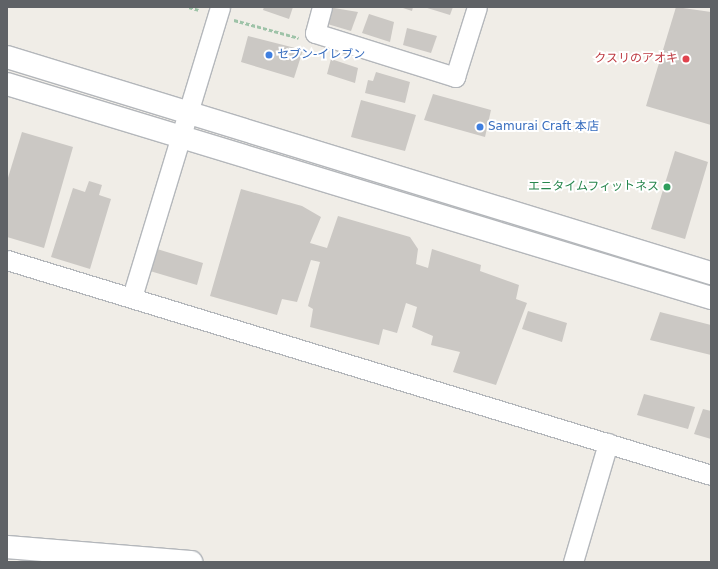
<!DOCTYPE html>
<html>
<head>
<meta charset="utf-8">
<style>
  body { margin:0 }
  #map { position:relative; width:718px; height:569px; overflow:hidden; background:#f0ede7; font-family:"DejaVu Sans","Noto Sans JP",sans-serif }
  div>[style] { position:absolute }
  .building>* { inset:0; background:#cbc8c4 }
  .path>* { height:2.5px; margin-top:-1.25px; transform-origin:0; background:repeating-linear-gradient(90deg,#9ec3a8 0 4px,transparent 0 6px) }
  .roads { filter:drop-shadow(1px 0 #b4b7bb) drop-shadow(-1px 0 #b4b7bb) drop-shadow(0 1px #b4b7bb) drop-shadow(0 -1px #b4b7bb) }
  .street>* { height:19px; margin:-9.5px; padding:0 9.5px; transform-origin:9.5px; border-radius:9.5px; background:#fff }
  .secondary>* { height:22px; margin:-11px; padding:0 11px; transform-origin:11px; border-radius:11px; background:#fff }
  .dots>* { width:11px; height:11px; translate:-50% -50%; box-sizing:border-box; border:2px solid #fff; border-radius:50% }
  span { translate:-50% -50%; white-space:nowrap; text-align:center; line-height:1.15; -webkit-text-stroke:4px #fff; paint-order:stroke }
  .shop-label { font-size:12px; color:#366cbe }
  .left { translate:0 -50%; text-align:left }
  .health-label { font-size:12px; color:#be3a42 }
  .right { translate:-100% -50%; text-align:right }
  .leisure-label { font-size:12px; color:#27864d }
  .frame { position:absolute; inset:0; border:8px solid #5f6266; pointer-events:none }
</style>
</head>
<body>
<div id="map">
  <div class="building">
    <div style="clip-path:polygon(264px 7px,293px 7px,289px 19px,263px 10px)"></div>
    <div style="clip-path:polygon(328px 7px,358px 12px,351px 31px,324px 23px)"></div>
    <div style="clip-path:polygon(400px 7px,413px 7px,412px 11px)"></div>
    <div style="clip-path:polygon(424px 7px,453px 7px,450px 15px)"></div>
    <div style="clip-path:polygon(676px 7px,711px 12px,711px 125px,646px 106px)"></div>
    <div style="clip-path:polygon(369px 14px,394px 22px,390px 42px,362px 33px)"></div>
    <div style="clip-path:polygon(407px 28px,437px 36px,431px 53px,403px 45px)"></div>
    <div style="clip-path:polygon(248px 36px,303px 50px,294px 78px,241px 62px)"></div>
    <div style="clip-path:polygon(331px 59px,358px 68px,355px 83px,327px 74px)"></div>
    <div style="clip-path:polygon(376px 72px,410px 82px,405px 103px,365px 93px,368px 80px,373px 81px)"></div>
    <div style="clip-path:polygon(433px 94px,491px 110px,485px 137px,424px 120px)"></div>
    <div style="clip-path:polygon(361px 100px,416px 115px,405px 151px,351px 137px)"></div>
    <div style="clip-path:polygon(22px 132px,73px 147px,44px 248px,7px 237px,7px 181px)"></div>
    <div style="clip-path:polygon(675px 151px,708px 162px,685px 239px,651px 229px)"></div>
    <div style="clip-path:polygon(89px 181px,102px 185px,99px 195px,111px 199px,90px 269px,51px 257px,73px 188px,85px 192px)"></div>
    <div style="clip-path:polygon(241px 189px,302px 206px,321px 217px,310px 243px,327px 248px,338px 216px,410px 237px,418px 249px,416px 264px,428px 268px,432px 249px,481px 265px,480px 271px,519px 285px,516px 299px,527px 303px,496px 385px,453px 372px,460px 352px,431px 345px,433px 336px,412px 327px,417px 307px,406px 303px,397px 333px,383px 329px,379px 345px,310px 327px,313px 309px,308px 306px,320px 262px,311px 260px,297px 302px,282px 299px,277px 315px,210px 296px)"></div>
    <div style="clip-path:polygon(157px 249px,203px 263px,197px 285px,150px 271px)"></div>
    <div style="clip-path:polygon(528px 311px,567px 323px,562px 342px,522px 329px)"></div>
    <div style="clip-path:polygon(660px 312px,711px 325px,711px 355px,650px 340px)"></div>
    <div style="clip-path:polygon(644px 394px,695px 407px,688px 429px,637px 415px)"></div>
    <div style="clip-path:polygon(703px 409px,711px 411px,711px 439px,694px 434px)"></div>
  </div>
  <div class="path">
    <div style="left:189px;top:7px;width:10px;rotate:17deg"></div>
    <div style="left:234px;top:20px;width:67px;rotate:15.5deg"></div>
  </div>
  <div class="roads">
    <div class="street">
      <div style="left:322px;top:7px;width:27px;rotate:105deg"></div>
      <div style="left:315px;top:33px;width:147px;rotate:17.4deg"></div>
      <div style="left:455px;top:77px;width:73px;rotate:-72.6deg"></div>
      <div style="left:7px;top:260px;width:736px;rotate:16.98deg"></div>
      <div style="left:132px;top:297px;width:303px;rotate:-73.1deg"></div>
      <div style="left:573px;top:562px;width:124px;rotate:-73.6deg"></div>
    </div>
    <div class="secondary">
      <div style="left:7px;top:57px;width:736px;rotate:17.06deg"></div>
      <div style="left:7px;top:84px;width:736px;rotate:16.91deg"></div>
      <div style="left:7px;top:547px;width:185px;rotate:4.7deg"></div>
    </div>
  </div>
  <div class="dots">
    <div style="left:269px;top:55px;background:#3f7fe0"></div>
    <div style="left:686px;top:59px;background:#e0444e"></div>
    <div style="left:480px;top:127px;background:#3f7fe0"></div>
    <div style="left:667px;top:187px;background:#2e9e5b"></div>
  </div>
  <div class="shop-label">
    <span class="left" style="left:277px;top:55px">セブン-イレブン</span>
    <span class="left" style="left:488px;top:127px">Samurai Craft 本店</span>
  </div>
  <div class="health-label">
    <span class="right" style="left:678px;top:59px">クスリのアオキ</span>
  </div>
  <div class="leisure-label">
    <span class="right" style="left:659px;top:187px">エニタイムフィットネス</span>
  </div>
  <div class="frame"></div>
</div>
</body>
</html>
